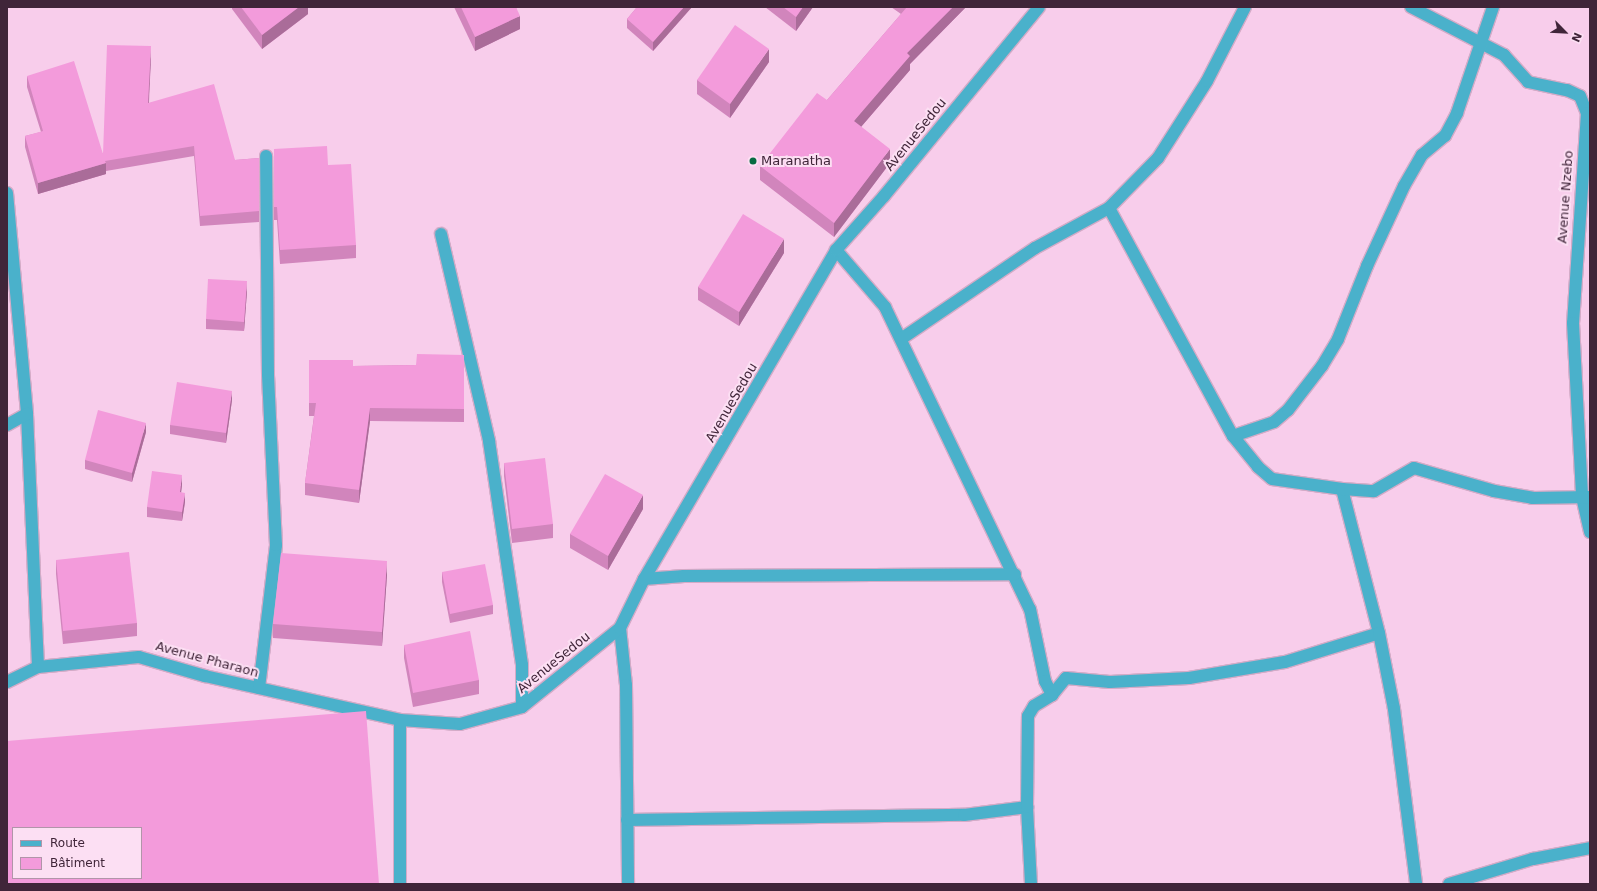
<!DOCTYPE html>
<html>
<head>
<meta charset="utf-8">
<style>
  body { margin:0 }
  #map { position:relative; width:1597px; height:891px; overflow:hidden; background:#f8cdeb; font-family:"DejaVu Sans",sans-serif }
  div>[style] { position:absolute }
  .roads { filter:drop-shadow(1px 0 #d3abc7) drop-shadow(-1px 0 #d3abc7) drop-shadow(0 1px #d3abc7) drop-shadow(0 -1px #d3abc7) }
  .street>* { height:12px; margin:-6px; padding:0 6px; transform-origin:6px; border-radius:6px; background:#4ab1cb }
  .wall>* { inset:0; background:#d185bc }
  .shaded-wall>* { inset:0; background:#aa6c99 }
  .building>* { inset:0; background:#f39bdb }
  .dots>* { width:11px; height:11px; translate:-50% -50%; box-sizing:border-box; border:2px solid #fcdff3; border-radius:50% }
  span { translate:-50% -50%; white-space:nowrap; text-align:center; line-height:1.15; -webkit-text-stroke:4px #fcdff3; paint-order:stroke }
  .street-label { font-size:13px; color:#402539 }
  .poi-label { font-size:13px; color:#402539 }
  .left { translate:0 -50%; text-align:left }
  .frame { position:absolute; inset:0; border:8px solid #402539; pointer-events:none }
  .legend { position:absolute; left:12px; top:827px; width:130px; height:52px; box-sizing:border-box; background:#fcdff3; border:1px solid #b195a9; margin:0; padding:5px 7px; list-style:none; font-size:12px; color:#402539 }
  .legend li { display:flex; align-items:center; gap:8px; height:20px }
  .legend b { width:20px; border:1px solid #b195a9 }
  .north { position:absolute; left:1545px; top:12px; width:40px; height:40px; -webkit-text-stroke:3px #fcdff3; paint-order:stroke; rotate:114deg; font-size:11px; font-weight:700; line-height:16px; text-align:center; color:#402539 }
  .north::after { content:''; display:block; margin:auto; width:14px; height:18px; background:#402539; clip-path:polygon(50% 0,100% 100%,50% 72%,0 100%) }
</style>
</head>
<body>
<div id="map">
  <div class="roads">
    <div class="street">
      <div style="left:1411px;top:7px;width:105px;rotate:27.3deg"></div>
      <div style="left:1504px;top:55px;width:36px;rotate:48deg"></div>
      <div style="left:1528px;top:82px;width:40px;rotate:12deg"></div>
      <div style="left:1567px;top:90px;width:14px;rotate:25deg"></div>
      <div style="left:1580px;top:96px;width:18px;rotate:68deg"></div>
      <div style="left:1587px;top:113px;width:210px;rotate:93.8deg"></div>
      <div style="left:1573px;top:323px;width:174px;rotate:87deg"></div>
      <div style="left:1582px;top:497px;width:36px;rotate:77deg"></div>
      <div style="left:7px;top:193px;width:222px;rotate:84.8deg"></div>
      <div style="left:27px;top:414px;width:253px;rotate:87.5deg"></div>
      <div style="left:1109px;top:208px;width:260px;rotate:61.5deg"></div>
      <div style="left:1233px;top:436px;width:40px;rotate:51deg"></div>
      <div style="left:1258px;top:467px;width:18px;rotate:41deg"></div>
      <div style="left:1272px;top:479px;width:71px;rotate:8.1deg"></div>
      <div style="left:1342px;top:489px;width:149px;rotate:75.6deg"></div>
      <div style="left:441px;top:234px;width:212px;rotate:76.9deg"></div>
      <div style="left:489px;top:441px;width:226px;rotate:81.6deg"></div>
      <div style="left:522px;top:665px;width:42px;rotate:90deg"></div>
      <div style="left:836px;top:250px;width:75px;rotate:49.3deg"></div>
      <div style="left:885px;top:307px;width:335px;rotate:64.4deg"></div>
      <div style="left:1030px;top:609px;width:74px;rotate:78.2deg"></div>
      <div style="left:1045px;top:681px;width:16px;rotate:63deg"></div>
      <div style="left:1052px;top:695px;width:22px;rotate:-51deg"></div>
      <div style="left:1066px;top:678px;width:44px;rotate:5.2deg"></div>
      <div style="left:1110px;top:682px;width:79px;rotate:-2.9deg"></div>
      <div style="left:1189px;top:678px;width:97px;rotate:-9.5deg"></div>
      <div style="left:1285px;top:662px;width:98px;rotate:-17.1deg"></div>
      <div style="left:1379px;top:633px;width:77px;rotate:78.8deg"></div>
      <div style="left:1394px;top:709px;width:176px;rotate:82.8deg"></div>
      <div style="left:901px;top:339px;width:162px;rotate:-34.2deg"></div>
      <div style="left:1035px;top:248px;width:84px;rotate:-28.4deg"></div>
      <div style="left:1109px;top:208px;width:70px;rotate:-45.6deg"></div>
      <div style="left:1158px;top:158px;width:91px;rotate:-57.5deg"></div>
      <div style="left:1207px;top:81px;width:83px;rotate:-62.8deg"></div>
      <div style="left:7px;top:425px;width:23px;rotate:-29deg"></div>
      <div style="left:1233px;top:436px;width:43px;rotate:-18.9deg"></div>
      <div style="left:1274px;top:422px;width:18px;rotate:-41deg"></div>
      <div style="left:1288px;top:410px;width:56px;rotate:-52.3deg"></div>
      <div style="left:1322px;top:366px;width:31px;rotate:-59deg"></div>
      <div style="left:1338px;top:339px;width:79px;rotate:-68.3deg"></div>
      <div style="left:1367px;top:266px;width:88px;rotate:-65.2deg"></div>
      <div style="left:1404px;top:186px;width:36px;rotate:-60deg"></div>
      <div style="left:1422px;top:155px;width:30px;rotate:-40deg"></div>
      <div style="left:1445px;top:136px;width:26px;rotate:-62deg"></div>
      <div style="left:1457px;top:113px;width:112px;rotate:-71.2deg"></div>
      <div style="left:1342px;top:489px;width:32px;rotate:4deg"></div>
      <div style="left:1374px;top:491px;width:46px;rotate:-29.9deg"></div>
      <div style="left:1414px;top:468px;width:83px;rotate:16deg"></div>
      <div style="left:1494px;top:491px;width:39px;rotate:10deg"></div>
      <div style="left:1532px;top:498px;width:58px;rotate:-1deg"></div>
      <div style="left:644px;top:579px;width:40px;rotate:-4.3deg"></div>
      <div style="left:684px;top:576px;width:331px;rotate:-0.3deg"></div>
      <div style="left:620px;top:628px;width:57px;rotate:84deg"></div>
      <div style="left:626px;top:685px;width:199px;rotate:89.4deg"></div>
      <div style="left:7px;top:682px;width:34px;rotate:-26deg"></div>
      <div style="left:38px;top:667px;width:101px;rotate:-5.7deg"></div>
      <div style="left:139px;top:657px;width:69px;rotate:16.1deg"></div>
      <div style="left:205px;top:676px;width:200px;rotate:12.7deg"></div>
      <div style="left:400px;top:720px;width:60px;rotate:3.8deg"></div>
      <div style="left:460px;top:724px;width:64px;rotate:-15.3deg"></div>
      <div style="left:522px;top:707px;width:126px;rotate:-38.9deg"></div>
      <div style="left:620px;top:628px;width:55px;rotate:-63.9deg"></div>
      <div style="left:644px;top:579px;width:381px;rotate:-59.7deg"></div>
      <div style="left:836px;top:250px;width:72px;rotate:-48.4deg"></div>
      <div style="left:884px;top:196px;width:244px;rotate:-50.6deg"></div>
      <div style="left:259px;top:688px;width:144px;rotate:-83.2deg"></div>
      <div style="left:276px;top:545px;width:171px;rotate:-92.7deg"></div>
      <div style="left:268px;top:374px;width:218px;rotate:-90.5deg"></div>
      <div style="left:627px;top:820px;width:337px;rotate:-0.9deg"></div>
      <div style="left:964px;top:815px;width:64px;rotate:-7.2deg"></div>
      <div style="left:400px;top:884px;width:164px;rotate:-90deg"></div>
      <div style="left:1031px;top:884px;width:77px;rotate:-93deg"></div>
      <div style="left:1027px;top:807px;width:91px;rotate:-89.4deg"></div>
      <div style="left:1028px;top:716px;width:12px;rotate:-59deg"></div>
      <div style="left:1034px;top:706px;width:21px;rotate:-31deg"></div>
      <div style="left:1449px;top:884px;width:88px;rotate:-16.6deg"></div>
      <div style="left:1533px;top:859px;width:58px;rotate:-10.9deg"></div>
    </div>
  </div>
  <div class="wall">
    <div style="clip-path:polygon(232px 7px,308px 7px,308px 14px,262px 49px,232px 9px)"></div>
    <div style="clip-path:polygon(454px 7px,516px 7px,520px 29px,475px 51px)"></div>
    <div style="clip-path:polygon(637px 7px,692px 7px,653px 51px,627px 28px,627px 19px)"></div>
    <div style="clip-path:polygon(765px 7px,813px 7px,796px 31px)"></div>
    <div style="clip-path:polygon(891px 7px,966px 7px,910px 64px,910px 70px,861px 127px,890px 163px,834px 237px,760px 180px,760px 166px,827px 100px,901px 14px)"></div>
    <div style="clip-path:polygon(151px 57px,149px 103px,235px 160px,259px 158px,259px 222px,200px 226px,194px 156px,106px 171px,106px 174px,38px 194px,25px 147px,25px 136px,41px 132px,27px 87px,27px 76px,103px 154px)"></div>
    <div style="clip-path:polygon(769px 62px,730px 118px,697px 94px,697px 80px)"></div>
    <div style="clip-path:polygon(274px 149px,328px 165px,356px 245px,356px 258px,280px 264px,277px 220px,274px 220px)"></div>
    <div style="clip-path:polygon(784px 253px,739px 326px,698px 300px,698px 287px)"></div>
    <div style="clip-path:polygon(247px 291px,244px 331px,206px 329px,206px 319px)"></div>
    <div style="clip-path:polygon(464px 355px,464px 422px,370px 421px,359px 503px,305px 495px,305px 483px,314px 416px,309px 416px,309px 360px,353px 366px,416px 365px)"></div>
    <div style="clip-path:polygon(232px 400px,226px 443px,170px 434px,170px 425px)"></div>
    <div style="clip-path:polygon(146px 432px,132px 482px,85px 469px,85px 460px)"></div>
    <div style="clip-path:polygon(504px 463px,553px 524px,553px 538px,512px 543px,504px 476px)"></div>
    <div style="clip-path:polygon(182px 485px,181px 492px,185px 502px,182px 521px,147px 517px,147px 507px)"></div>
    <div style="clip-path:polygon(643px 509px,608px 570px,570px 548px,570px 534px)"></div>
    <div style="clip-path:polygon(56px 560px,137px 623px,137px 636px,63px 644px,56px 574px)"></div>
    <div style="clip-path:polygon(442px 572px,493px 605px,493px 614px,450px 623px,442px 582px)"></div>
    <div style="clip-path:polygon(387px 575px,382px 646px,273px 638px,273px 624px)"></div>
    <div style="clip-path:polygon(404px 645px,479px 680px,479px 694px,413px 707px,404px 658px)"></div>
  </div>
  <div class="shaded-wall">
    <div style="clip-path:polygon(299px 7px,308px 7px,308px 14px,262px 49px,262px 35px)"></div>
    <div style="clip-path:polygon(684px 7px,692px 7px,653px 51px,653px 42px)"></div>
    <div style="clip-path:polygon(803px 7px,813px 7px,796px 31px,796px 17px)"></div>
    <div style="clip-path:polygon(953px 7px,966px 7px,910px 64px,910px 70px,854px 135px,854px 121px,907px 53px)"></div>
    <div style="clip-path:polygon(520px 16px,520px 29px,475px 51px,475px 37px)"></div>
    <div style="clip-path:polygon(151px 46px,151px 57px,148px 113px,148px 103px)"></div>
    <div style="clip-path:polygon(769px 49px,769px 62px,730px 118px,730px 104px)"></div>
    <div style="clip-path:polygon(890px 149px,890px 163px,834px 237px,834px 223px)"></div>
    <div style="clip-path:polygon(106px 163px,106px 174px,38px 194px,38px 183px)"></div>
    <div style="clip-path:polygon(784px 239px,784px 253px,739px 326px,739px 312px)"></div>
    <div style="clip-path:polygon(247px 281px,247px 291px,244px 331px,244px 322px)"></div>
    <div style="clip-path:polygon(232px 391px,232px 400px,226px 443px,226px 433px)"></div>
    <div style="clip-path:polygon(370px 408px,370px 421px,359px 503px,359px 490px)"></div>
    <div style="clip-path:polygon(146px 423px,146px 432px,132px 482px,132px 473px)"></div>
    <div style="clip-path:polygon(182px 475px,182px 485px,180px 501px,180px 492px)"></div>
    <div style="clip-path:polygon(185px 493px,185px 502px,182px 521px,182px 512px)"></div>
    <div style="clip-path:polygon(643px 495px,643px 509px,608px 570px,608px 556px)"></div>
    <div style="clip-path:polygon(387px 561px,387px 575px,382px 646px,382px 632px)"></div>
  </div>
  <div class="building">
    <div style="clip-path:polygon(241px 7px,299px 7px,262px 35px)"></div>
    <div style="clip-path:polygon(461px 7px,516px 7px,520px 16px,475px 37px)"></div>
    <div style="clip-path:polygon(637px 7px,684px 7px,653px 42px,627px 19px)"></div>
    <div style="clip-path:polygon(783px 7px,803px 7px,796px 17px)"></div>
    <div style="clip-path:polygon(907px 7px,953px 7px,907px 53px,910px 56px,854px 121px,890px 149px,834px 223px,760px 166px,817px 93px,827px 100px)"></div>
    <div style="clip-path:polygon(735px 25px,769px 49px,730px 104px,697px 80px)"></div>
    <div style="clip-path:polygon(107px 45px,151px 46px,148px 103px,214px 84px,235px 160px,259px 158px,259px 211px,200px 216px,194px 146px,105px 161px,106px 163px,38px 183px,25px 136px,43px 131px,27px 76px,74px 61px,103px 154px)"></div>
    <div style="clip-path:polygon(327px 146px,328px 165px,351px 164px,356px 245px,280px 250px,277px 207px,274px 207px,274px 149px)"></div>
    <div style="clip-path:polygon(743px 214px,784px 239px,739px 312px,698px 287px)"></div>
    <div style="clip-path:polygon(208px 279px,247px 281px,244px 322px,206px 319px)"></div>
    <div style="clip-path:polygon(417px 354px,464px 355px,464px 409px,370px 408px,359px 490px,305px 483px,316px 403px,309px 403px,309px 360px,353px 360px,353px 366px,416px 365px)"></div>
    <div style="clip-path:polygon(177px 382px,232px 391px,226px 433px,170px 425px)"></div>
    <div style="clip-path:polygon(98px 410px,146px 423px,132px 473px,85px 460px)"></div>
    <div style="clip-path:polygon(545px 458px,553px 524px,512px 529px,504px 463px)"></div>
    <div style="clip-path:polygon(152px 471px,182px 475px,180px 492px,185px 493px,182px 512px,147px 507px)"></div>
    <div style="clip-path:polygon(605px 474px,643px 495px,608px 556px,570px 534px)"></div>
    <div style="clip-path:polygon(129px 552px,137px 623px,63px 631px,56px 560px)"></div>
    <div style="clip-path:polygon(281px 553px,387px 561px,382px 632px,273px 624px)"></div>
    <div style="clip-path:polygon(485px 564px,493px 605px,450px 614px,442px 572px)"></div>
    <div style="clip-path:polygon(470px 631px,479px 680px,413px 693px,404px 645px)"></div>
    <div style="clip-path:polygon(evenodd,366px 711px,379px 884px,7px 884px,7px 741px,366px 711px,13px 828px,141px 828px,141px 878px,13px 878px,13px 828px)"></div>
  </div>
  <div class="dots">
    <div style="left:753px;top:161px;background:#066b41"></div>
  </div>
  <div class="street-label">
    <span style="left:916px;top:135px;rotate:-51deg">AvenueSedou</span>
    <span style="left:1566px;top:197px;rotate:-86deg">Avenue Nzebo</span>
    <span style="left:732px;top:403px;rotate:-60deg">AvenueSedou</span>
    <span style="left:207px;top:660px;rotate:15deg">Avenue Pharaon</span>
    <span style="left:554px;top:663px;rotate:-39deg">AvenueSedou</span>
  </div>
  <div class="poi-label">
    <span class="left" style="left:761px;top:161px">Maranatha</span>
  </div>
  <div class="frame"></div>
  <ul class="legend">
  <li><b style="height:5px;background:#4ab1cb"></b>Route</li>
  <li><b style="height:11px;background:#f39bdb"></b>Bâtiment</li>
  </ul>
  <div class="north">N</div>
</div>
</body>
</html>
